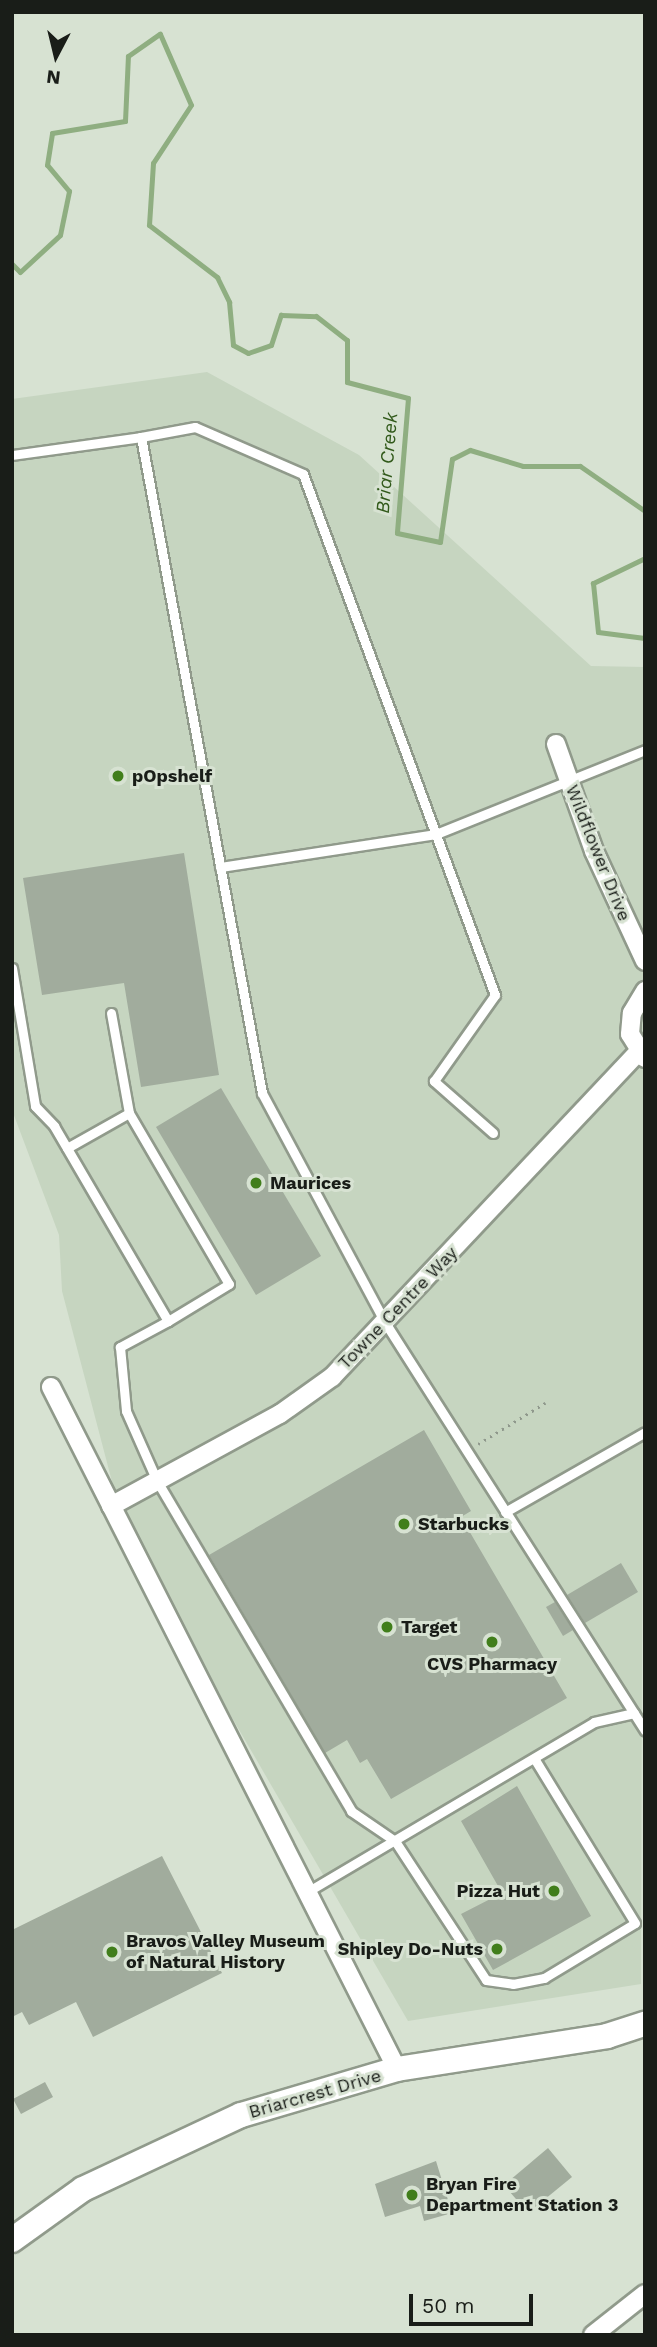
<!DOCTYPE html>
<html>
<head>
<meta charset="utf-8">
<style>
  body { margin:0 }
  #map { position:relative; width:657px; height:2347px; overflow:hidden; background:#d7e2d2; font-family:"Work Sans",sans-serif }
  div>[style] { position:absolute }
  .built>* { inset:0; background:#c6d5c0 }
  .stream>* { height:5px; margin:-2.5px; padding:0 2.5px; transform-origin:2.5px; border-radius:2.5px; background:#8fae81 }
  .building>* { inset:0; background:#a1ac9d }
  .path>* { height:2.5px; margin-top:-1.25px; transform-origin:0; background:repeating-linear-gradient(90deg,#8f988c 0 2px,transparent 0 7px) }
  .roads { filter:drop-shadow(2px 0 #909a8b) drop-shadow(-2px 0 #909a8b) drop-shadow(0 2px #909a8b) drop-shadow(0 -2px #909a8b) }
  .service>* { height:9px; margin:-4.5px; padding:0 4.5px; transform-origin:4.5px; border-radius:4.5px; background:#fff }
  .minor>* { height:18px; margin:-9px; padding:0 9px; transform-origin:9px; border-radius:9px; background:#fff }
  .secondary>* { height:24px; margin:-12px; padding:0 12px; transform-origin:12px; border-radius:12px; background:#fff }
  .dots>* { width:19px; height:19px; translate:-50% -50%; box-sizing:border-box; border:4px solid #d7e2d2; border-radius:50% }
  span { translate:-50% -50%; white-space:nowrap; text-align:center; line-height:1.15; -webkit-text-stroke:6px #d7e2d2; paint-order:stroke }
  .poi-label { font-size:18px; color:#191d18; font-weight:700 }
  .left { translate:0 -50%; text-align:left }
  .right { translate:-100% -50%; text-align:right }
  .street-label { font-size:18px; color:#191d18 }
  .water-label { font-size:19px; color:#31591a; font-style:italic }
  .frame { position:absolute; inset:0; border:14px solid #191d18; pointer-events:none }
  .north { position:absolute; left:21px; top:21px; width:70px; height:70px; -webkit-text-stroke:5px #d7e2d2; paint-order:stroke; rotate:187deg; font-size:19px; font-weight:700; line-height:28px; text-align:center; color:#191d18 }
  .north::after { content:''; display:block; margin:auto; width:24px; height:32px; background:#191d18; clip-path:polygon(50% 0,100% 100%,50% 72%,0 100%) }
  .scale { position:absolute; left:409px; top:2294px; width:124px; height:32px; box-sizing:border-box; border:4px solid #191d18; border-top:0; padding-left:9px; font-size:21px; line-height:24px; white-space:nowrap; color:#191d18; -webkit-text-stroke:5px #d7e2d2; paint-order:stroke }
</style>
</head>
<body>
<div id="map">
  <div class="built">
    <div style="clip-path:polygon(207px 372px,359px 455px,591px 666px,645px 667px,641px 1984px,408px 2021px,126px 1535px,62px 1291px,59px 1235px,12px 1110px,12px 399px)"></div>
  </div>
  <div class="stream">
    <div style="left:12px;top:264px;width:11px;rotate:45deg"></div>
    <div style="left:20px;top:272px;width:54px;rotate:-42.8deg"></div>
    <div style="left:60px;top:235px;width:45px;rotate:-78.4deg"></div>
    <div style="left:69px;top:191px;width:34px;rotate:-130deg"></div>
    <div style="left:47px;top:165px;width:32px;rotate:-81deg"></div>
    <div style="left:52px;top:133px;width:74px;rotate:-9.3deg"></div>
    <div style="left:125px;top:121px;width:65px;rotate:-87.4deg"></div>
    <div style="left:128px;top:56px;width:39px;rotate:-35deg"></div>
    <div style="left:160px;top:34px;width:77px;rotate:66.4deg"></div>
    <div style="left:191px;top:105px;width:69px;rotate:123.2deg"></div>
    <div style="left:153px;top:163px;width:62px;rotate:93.7deg"></div>
    <div style="left:149px;top:225px;width:86px;rotate:37.4deg"></div>
    <div style="left:217px;top:277px;width:28px;rotate:64deg"></div>
    <div style="left:229px;top:302px;width:43px;rotate:84.7deg"></div>
    <div style="left:233px;top:345px;width:17px;rotate:28deg"></div>
    <div style="left:248px;top:353px;width:24px;rotate:-19deg"></div>
    <div style="left:271px;top:345px;width:32px;rotate:-72deg"></div>
    <div style="left:281px;top:315px;width:35px;rotate:2deg"></div>
    <div style="left:316px;top:316px;width:39px;rotate:38deg"></div>
    <div style="left:347px;top:340px;width:42px;rotate:90deg"></div>
    <div style="left:347px;top:382px;width:63px;rotate:14.7deg"></div>
    <div style="left:408px;top:398px;width:135px;rotate:94.7deg"></div>
    <div style="left:397px;top:533px;width:44px;rotate:11.8deg"></div>
    <div style="left:440px;top:542px;width:84px;rotate:-81.8deg"></div>
    <div style="left:452px;top:459px;width:20px;rotate:-27deg"></div>
    <div style="left:470px;top:450px;width:55px;rotate:16.8deg"></div>
    <div style="left:523px;top:466px;width:57px"></div>
    <div style="left:580px;top:466px;width:79px;rotate:34.7deg"></div>
    <div style="left:645px;top:558px;width:58px;rotate:154.3deg"></div>
    <div style="left:593px;top:583px;width:49px;rotate:84.2deg"></div>
    <div style="left:598px;top:632px;width:47px;rotate:7.3deg"></div>
  </div>
  <div class="building">
    <div style="clip-path:polygon(184px 853px,219px 1075px,141px 1087px,124px 983px,42px 995px,23px 878px)"></div>
    <div style="clip-path:polygon(221px 1088px,321px 1256px,256px 1295px,156px 1127px)"></div>
    <div style="clip-path:polygon(424px 1430px,471px 1511px,461px 1517px,567px 1698px,391px 1799px,367px 1759px,360px 1763px,347px 1740px,325px 1753px,209px 1555px)"></div>
    <div style="clip-path:polygon(621px 1563px,638px 1592px,585px 1623px,567px 1595px)"></div>
    <div style="clip-path:polygon(555px 1602px,573px 1630px,563px 1636px,546px 1607px)"></div>
    <div style="clip-path:polygon(517px 1786px,591px 1916px,493px 1970px,461px 1914px,502px 1893px,461px 1821px)"></div>
    <div style="clip-path:polygon(162px 1856px,222px 1973px,93px 2037px,76px 2002px,29px 2025px,22px 2012px,12px 2017px,12px 1930px)"></div>
    <div style="clip-path:polygon(45px 2082px,53px 2097px,21px 2114px,13px 2099px)"></div>
    <div style="clip-path:polygon(548px 2148px,572px 2177px,528px 2213px,504px 2185px)"></div>
    <div style="clip-path:polygon(436px 2161px,452px 2213px,424px 2221px,420px 2206px,385px 2217px,375px 2184px)"></div>
  </div>
  <div class="path">
    <div style="left:478px;top:1444px;width:79px;rotate:-31.5deg"></div>
  </div>
  <div class="roads">
    <div class="service">
      <div style="left:12px;top:455px;width:130px;rotate:-7.9deg"></div>
      <div style="left:220px;top:867px;width:219px;rotate:-8.7deg"></div>
      <div style="left:436px;top:834px;width:225px;rotate:-21.9deg"></div>
      <div style="left:12px;top:968px;width:140px;rotate:80.5deg"></div>
      <div style="left:35px;top:1106px;width:28px;rotate:46deg"></div>
      <div style="left:54px;top:1126px;width:226px;rotate:59.7deg"></div>
      <div style="left:168px;top:1321px;width:55px;rotate:151.6deg"></div>
      <div style="left:120px;top:1347px;width:64px;rotate:84.6deg"></div>
      <div style="left:126px;top:1411px;width:77px;rotate:66.1deg"></div>
      <div style="left:157px;top:1481px;width:383px;rotate:59.5deg"></div>
      <div style="left:351px;top:1811px;width:53px;rotate:34.3deg"></div>
      <div style="left:395px;top:1841px;width:166px;rotate:56.8deg"></div>
      <div style="left:486px;top:1980px;width:27px;rotate:8deg"></div>
      <div style="left:513px;top:1984px;width:32px;rotate:-11deg"></div>
      <div style="left:544px;top:1978px;width:106px;rotate:-31.1deg"></div>
      <div style="left:635px;top:1923px;width:193px;rotate:-121.5deg"></div>
      <div style="left:111px;top:1013px;width:102px;rotate:79.8deg"></div>
      <div style="left:129px;top:1113px;width:198px;rotate:59.7deg"></div>
      <div style="left:229px;top:1284px;width:71px;rotate:148.8deg"></div>
      <div style="left:493px;top:1133px;width:79px;rotate:-138.6deg"></div>
      <div style="left:434px;top:1081px;width:105px;rotate:-54.7deg"></div>
      <div style="left:495px;top:995px;width:555px;rotate:-110.23deg"></div>
      <div style="left:303px;top:474px;width:118px;rotate:-156.5deg"></div>
      <div style="left:195px;top:427px;width:55px;rotate:169.5deg"></div>
      <div style="left:141px;top:437px;width:667px;rotate:79.55deg"></div>
      <div style="left:262px;top:1093px;width:262px;rotate:61.8deg"></div>
      <div style="left:386px;top:1324px;width:482px;rotate:57.5deg"></div>
      <div style="left:67px;top:1148px;width:71px;rotate:-29.4deg"></div>
      <div style="left:505px;top:1512px;width:161px;rotate:-29.7deg"></div>
      <div style="left:307px;top:1892px;width:334px;rotate:-30.6deg"></div>
      <div style="left:594px;top:1722px;width:41px;rotate:-12.7deg"></div>
    </div>
    <div class="minor">
      <div style="left:556px;top:744px;width:114px;rotate:70.4deg"></div>
      <div style="left:594px;top:851px;width:121px;rotate:65.1deg"></div>
      <div style="left:645px;top:1058px;width:28px;rotate:-122deg"></div>
      <div style="left:630px;top:1034px;width:21px;rotate:-85deg"></div>
      <div style="left:632px;top:1013px;width:26px;rotate:-59deg"></div>
      <div style="left:51px;top:1387px;width:765px;rotate:63.1deg"></div>
      <div style="left:111px;top:1506px;width:192px;rotate:-28.6deg"></div>
      <div style="left:280px;top:1414px;width:64px;rotate:-35.4deg"></div>
      <div style="left:332px;top:1377px;width:446px;rotate:-46.7deg"></div>
      <div style="left:593px;top:2335px;width:66px;rotate:-38.3deg"></div>
    </div>
    <div class="secondary">
      <div style="left:12px;top:2240px;width:87px;rotate:-35.7deg"></div>
      <div style="left:83px;top:2189px;width:174px;rotate:-25.1deg"></div>
      <div style="left:241px;top:2115px;width:163px;rotate:-16.4deg"></div>
      <div style="left:397px;top:2069px;width:213px;rotate:-8.9deg"></div>
      <div style="left:607px;top:2036px;width:40px;rotate:-18deg"></div>
    </div>
  </div>
  <div class="dots">
    <div style="left:118px;top:776px;background:#417e1b"></div>
    <div style="left:256px;top:1183px;background:#417e1b"></div>
    <div style="left:404px;top:1524px;background:#417e1b"></div>
    <div style="left:387px;top:1627px;background:#417e1b"></div>
    <div style="left:492px;top:1642px;background:#417e1b"></div>
    <div style="left:554px;top:1891px;background:#417e1b"></div>
    <div style="left:497px;top:1949px;background:#417e1b"></div>
    <div style="left:112px;top:1952px;background:#417e1b"></div>
    <div style="left:412px;top:2195px;background:#417e1b"></div>
  </div>
  <div class="poi-label">
    <span class="left" style="left:132px;top:776px">pOpshelf</span>
    <span class="left" style="left:270px;top:1183px">Maurices</span>
    <span class="left" style="left:418px;top:1524px">Starbucks</span>
    <span class="left" style="left:401px;top:1627px">Target</span>
    <span style="left:492px;top:1664px">CVS Pharmacy</span>
    <span class="right" style="left:540px;top:1891px">Pizza Hut</span>
    <span class="left" style="left:126px;top:1952px">Bravos Valley Museum<br>of Natural History</span>
    <span class="right" style="left:483px;top:1949px">Shipley Do-Nuts</span>
    <span class="left" style="left:426px;top:2195px">Bryan Fire<br>Department Station 3</span>
  </div>
  <div class="street-label">
    <span style="left:598px;top:853px;rotate:68deg">Wildflower Drive</span>
    <span style="left:398px;top:1308px;rotate:-46deg">Towne Centre Way</span>
    <span style="left:315px;top:2094px;rotate:-16deg">Briarcrest Drive</span>
  </div>
  <div class="water-label">
    <span style="left:387px;top:463px;rotate:-85deg">Briar Creek</span>
  </div>
  <div class="frame"></div>
  <div class="north">N</div>
  <div class="scale">50 m</div>
</div>
</body>
</html>
